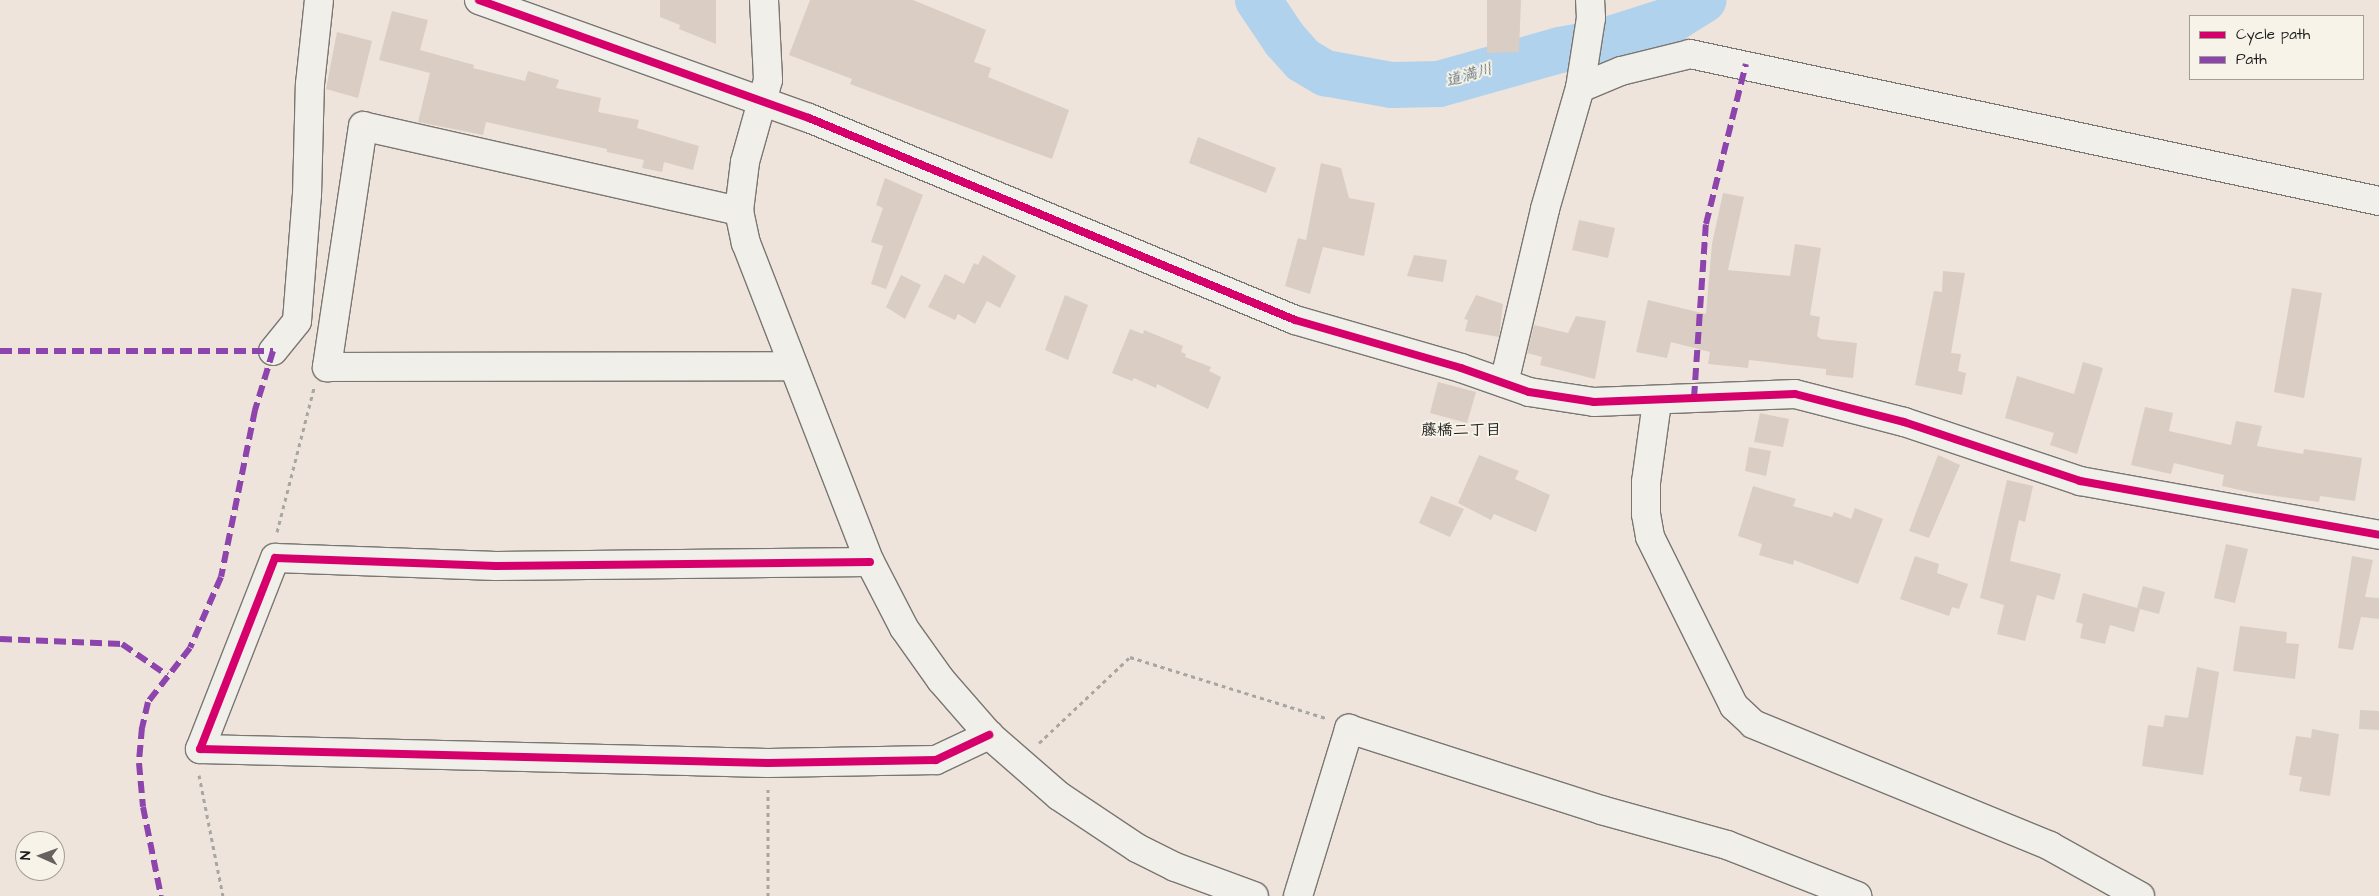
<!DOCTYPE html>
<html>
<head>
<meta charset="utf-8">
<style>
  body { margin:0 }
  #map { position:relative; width:2379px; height:896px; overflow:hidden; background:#eee4dc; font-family:"Architects Daughter","Klee One",sans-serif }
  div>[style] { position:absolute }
  .river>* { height:46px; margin:-23px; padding:0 23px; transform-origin:23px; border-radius:23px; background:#b0d2ec }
  .building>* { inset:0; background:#dacdc4 }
  .path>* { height:3px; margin-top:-1.5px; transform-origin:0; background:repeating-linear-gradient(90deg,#a8a6a3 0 4px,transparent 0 8px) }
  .roads { filter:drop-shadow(1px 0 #7a7672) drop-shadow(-1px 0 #7a7672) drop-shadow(0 1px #7a7672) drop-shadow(0 -1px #7a7672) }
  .minor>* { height:28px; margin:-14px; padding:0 14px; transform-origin:14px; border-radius:14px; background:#f1efea }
  .quiet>* { height:6px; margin-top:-3px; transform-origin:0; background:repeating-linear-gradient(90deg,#8e44ad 0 12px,transparent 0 18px) }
  .cycleway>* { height:8px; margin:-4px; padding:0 4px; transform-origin:4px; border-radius:4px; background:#d6006c }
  span { translate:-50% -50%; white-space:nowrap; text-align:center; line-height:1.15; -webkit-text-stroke:4px #f7f3e8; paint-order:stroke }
  .water-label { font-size:16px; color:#465967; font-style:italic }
  .neighbourhood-label { font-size:16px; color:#1c1c1c; font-weight:700 }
  .legend { position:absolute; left:2189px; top:15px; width:175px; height:65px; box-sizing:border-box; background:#f7f3e8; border:1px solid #9f9d96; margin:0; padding:6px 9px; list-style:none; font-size:15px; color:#1c1c1c }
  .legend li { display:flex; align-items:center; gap:10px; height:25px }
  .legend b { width:25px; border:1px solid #9f9d96 }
  .north { position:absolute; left:15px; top:831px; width:50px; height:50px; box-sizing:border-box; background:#f7f3e8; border:1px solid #9f9d96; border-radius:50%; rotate:272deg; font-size:14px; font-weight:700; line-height:20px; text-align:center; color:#1c1c1c }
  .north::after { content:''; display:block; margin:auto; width:18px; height:22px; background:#66625f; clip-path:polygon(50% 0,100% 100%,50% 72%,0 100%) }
</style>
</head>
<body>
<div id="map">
  <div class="river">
    <div style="left:1258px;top:0;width:48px;rotate:56deg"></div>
    <div style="left:1285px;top:40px;width:27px;rotate:48deg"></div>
    <div style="left:1303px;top:60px;width:26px;rotate:31deg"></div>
    <div style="left:1325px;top:73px;width:68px;rotate:10.2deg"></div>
    <div style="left:1392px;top:85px;width:47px;rotate:-1.2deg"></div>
    <div style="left:1439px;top:84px;width:126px;rotate:-15.7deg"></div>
    <div style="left:1560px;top:50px;width:39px;rotate:-10deg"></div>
    <div style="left:1598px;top:43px;width:79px;rotate:-17.7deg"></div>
    <div style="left:1673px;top:19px;width:36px;rotate:-32deg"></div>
  </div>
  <div class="building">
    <div style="clip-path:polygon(660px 0,716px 0,716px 44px,679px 29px,680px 25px,660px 17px)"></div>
    <div style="clip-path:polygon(810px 0,913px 0,986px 30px,974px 62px,991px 68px,988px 77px,1069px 110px,1052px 159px,850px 84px,852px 79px,789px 55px)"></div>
    <div style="clip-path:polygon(1487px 0,1521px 0,1519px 52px,1487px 53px)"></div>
    <div style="clip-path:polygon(392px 11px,428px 20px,420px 50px,474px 65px,473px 68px,525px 81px,528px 71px,559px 80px,556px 88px,601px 98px,598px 112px,639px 120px,637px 128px,699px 146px,693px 170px,664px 162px,662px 172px,642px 168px,644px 160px,607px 152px,607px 149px,486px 122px,483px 135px,418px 122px,430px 73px,379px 60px)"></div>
    <div style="clip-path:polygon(337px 32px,372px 41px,358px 98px,326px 89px)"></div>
    <div style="clip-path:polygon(1198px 137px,1276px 168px,1266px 193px,1189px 163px)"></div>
    <div style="clip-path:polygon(1321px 163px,1341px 168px,1349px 198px,1375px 203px,1364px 256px,1323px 247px,1310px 294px,1285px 286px,1298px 238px,1306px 240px)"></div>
    <div style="clip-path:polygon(885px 178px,923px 195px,886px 289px,871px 284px,883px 246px,871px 242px,883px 208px,876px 205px)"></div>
    <div style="clip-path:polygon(1723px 193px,1744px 197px,1728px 270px,1790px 276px,1795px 244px,1821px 248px,1810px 315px,1820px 317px,1817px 336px,1821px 339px,1857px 343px,1853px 378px,1826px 375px,1826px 369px,1749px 360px,1748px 368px,1708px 364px,1710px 352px,1671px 342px,1667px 358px,1636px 352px,1648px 300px,1706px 314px,1712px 244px)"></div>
    <div style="clip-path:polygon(1579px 220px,1615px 228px,1608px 258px,1572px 250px)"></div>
    <div style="clip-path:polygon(983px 255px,1016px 276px,1000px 308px,987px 301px,975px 324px,958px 314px,955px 320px,928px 307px,945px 274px,964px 284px,974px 263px,978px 265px)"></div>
    <div style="clip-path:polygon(1414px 255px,1447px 260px,1443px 282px,1407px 276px)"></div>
    <div style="clip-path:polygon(1943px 271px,1965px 273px,1951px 353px,1961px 354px,1958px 371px,1966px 373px,1962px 395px,1915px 385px,1934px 291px,1942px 292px)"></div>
    <div style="clip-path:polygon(901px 275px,921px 285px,905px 319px,886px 307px)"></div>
    <div style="clip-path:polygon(2292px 288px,2322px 293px,2304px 398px,2274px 392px)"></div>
    <div style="clip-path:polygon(1065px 295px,1088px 305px,1068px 360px,1045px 350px)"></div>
    <div style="clip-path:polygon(1476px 295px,1503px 304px,1499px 337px,1465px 331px,1468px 320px,1464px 319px)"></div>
    <div style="clip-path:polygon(1576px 316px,1606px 321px,1595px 379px,1540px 365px,1542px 357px,1527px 353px,1534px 325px,1568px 333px)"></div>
    <div style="clip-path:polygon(1130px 329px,1143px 334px,1144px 330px,1183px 346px,1181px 352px,1186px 354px,1185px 357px,1211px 367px,1209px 371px,1221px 377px,1208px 409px,1157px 384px,1156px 388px,1134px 378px,1132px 381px,1112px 373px)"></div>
    <div style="clip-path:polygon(2083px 362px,2103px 368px,2077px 454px,2050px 445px,2054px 433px,2005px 418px,2017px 376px,2074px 394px)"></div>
    <div style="clip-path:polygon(1438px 382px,1476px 392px,1467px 423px,1430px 413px)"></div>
    <div style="clip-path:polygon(2145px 407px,2173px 413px,2169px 431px,2231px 445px,2236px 421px,2262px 426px,2257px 446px,2303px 454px,2304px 449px,2362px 458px,2355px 501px,2320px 496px,2319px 502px,2254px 493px,2222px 486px,2224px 475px,2174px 463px,2171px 474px,2131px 465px)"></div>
    <div style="clip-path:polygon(1760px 413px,1789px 419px,1783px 447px,1754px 442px)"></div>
    <div style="clip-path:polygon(1749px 447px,1771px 451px,1766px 476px,1745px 471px)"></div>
    <div style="clip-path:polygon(1479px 455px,1519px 471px,1515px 479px,1550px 495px,1536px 532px,1494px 514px,1491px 520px,1458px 503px)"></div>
    <div style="clip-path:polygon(1938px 455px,1960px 465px,1929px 538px,1909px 531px)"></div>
    <div style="clip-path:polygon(2007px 480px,2033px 486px,2025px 522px,2019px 520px,2010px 561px,2061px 574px,2054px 600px,2037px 595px,2025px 641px,1997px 634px,2004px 605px,1980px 598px)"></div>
    <div style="clip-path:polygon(1753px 486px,1796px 499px,1793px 506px,1832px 517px,1834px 512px,1851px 519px,1855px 508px,1883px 519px,1858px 584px,1794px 560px,1793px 565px,1759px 555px,1762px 544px,1738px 536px)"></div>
    <div style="clip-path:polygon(1431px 496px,1464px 509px,1450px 537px,1419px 523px)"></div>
    <div style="clip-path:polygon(2226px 544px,2248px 549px,2235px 603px,2214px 598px)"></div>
    <div style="clip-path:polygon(1915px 556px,1939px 564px,1937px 573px,1968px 584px,1959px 609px,1952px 607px,1949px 616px,1900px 599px)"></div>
    <div style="clip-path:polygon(2352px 556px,2373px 560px,2365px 597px,2379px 598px,2379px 619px,2361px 617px,2353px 650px,2338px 648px)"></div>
    <div style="clip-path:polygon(2143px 586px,2165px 592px,2159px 614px,2140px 609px,2134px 632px,2110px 625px,2105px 644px,2080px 638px,2083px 624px,2076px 622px,2083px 593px,2137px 608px)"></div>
    <div style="clip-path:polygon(2240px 626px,2287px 632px,2286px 643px,2299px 644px,2295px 679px,2233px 671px)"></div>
    <div style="clip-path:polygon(2197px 667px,2219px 672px,2203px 775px,2142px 766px,2148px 725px,2163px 727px,2165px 715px,2188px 718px)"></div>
    <div style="clip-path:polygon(2360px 710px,2379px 711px,2379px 730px,2359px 729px)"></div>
    <div style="clip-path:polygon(2312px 729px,2339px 734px,2330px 796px,2299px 791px,2302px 777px,2289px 775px,2296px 736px,2311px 738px)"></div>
  </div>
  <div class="path">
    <div style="left:277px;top:532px;width:149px;rotate:-75.6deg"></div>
    <div style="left:1039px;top:743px;width:125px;rotate:-43.4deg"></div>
    <div style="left:1130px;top:657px;width:205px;rotate:17.3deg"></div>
    <div style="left:199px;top:775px;width:123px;rotate:78.8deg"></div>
    <div style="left:768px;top:789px;width:107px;rotate:90deg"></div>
  </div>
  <div class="roads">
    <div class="minor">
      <div style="left:479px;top:0;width:350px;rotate:19.7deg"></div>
      <div style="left:809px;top:118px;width:526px;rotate:22.57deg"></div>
      <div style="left:1295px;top:320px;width:173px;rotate:16.1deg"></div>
      <div style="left:1461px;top:368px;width:72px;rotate:19.4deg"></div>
      <div style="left:1529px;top:392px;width:66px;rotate:8.7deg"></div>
      <div style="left:1594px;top:402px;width:201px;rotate:-2.3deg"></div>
      <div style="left:1795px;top:394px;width:113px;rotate:14.4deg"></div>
      <div style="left:1904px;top:422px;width:186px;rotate:18.5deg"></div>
      <div style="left:2080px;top:481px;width:304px;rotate:10.2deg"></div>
      <div style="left:764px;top:0;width:80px;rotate:87.1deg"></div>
      <div style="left:768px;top:80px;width:85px;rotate:105.7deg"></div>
      <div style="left:745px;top:162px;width:49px;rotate:97deg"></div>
      <div style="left:739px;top:211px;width:33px;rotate:78deg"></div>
      <div style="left:746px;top:243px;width:342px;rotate:68.8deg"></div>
      <div style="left:870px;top:562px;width:74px;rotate:62.7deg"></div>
      <div style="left:904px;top:628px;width:64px;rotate:54.6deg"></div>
      <div style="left:941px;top:680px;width:73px;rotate:48.9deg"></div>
      <div style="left:989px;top:735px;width:93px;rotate:41.1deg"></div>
      <div style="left:1059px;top:796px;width:94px;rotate:33.7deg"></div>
      <div style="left:1137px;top:848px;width:42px;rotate:26.6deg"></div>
      <div style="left:1175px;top:867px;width:84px;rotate:20.2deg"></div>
      <div style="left:1580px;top:88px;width:44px;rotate:-22.5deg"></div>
      <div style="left:1621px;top:71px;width:71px;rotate:-13.8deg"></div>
      <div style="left:1690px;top:54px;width:705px;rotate:12.04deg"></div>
      <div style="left:739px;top:211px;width:385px;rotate:-167.3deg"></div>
      <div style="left:363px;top:126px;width:244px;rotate:98.5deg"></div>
      <div style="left:327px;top:367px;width:466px;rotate:-0.1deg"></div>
      <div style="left:273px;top:351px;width:38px;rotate:-51deg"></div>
      <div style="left:297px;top:321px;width:126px;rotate:-85.5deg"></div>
      <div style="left:307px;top:195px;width:111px;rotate:-88.5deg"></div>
      <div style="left:310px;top:84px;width:84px;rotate:-83.9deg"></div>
      <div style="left:1504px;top:383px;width:179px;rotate:-76.7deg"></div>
      <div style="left:1545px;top:209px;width:126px;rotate:-73.9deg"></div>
      <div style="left:1580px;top:88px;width:71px;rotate:-81.1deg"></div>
      <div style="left:1591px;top:18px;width:18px;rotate:-93deg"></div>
      <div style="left:1657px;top:402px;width:81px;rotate:97.8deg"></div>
      <div style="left:1646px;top:482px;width:32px;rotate:90deg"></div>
      <div style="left:1646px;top:514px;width:23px;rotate:80deg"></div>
      <div style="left:1650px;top:537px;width:189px;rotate:63.6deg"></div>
      <div style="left:1734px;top:706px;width:26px;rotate:43deg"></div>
      <div style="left:1753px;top:724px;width:321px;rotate:22.3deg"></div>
      <div style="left:2050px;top:846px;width:103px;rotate:29.1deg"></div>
      <div style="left:870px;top:562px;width:374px;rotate:179.4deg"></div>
      <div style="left:496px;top:566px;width:221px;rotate:-177.9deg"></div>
      <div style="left:275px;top:558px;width:205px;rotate:111.4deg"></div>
      <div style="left:200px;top:749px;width:568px;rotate:1.41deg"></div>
      <div style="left:768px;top:763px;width:168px;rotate:-1deg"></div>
      <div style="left:936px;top:760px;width:59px;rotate:-25.3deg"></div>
      <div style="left:1298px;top:896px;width:175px;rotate:-73deg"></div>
      <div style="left:1349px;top:729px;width:265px;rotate:17.8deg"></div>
      <div style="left:1601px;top:810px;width:131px;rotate:15.5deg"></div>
      <div style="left:1727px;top:845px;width:140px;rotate:21.4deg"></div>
    </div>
  </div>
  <div class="quiet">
    <div style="left:0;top:351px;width:273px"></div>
    <div style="left:273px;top:351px;width:62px;rotate:107deg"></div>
    <div style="left:255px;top:410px;width:170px;rotate:101.5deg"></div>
    <div style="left:221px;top:577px;width:77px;rotate:113.6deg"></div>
    <div style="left:190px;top:648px;width:68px;rotate:127.9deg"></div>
    <div style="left:148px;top:702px;width:26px;rotate:103deg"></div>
    <div style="left:142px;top:727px;width:36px;rotate:95deg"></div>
    <div style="left:139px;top:763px;width:44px;rotate:84.8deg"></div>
    <div style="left:143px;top:807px;width:91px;rotate:78.6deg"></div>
    <div style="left:1694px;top:398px;width:174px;rotate:-86.1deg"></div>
    <div style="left:1706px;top:224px;width:165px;rotate:-76deg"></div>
    <div style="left:0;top:639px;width:122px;rotate:2.3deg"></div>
    <div style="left:122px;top:644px;width:55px;rotate:34.6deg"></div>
  </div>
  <div class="cycleway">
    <div style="left:479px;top:0;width:350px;rotate:19.7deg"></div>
    <div style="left:809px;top:118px;width:526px;rotate:22.57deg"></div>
    <div style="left:1295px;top:320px;width:173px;rotate:16.1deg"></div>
    <div style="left:1461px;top:368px;width:72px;rotate:19.4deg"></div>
    <div style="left:1529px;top:392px;width:66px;rotate:8.7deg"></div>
    <div style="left:1594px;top:402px;width:201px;rotate:-2.3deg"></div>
    <div style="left:1795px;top:394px;width:113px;rotate:14.4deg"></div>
    <div style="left:1904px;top:422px;width:186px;rotate:18.5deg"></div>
    <div style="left:2080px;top:481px;width:304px;rotate:10.2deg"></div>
    <div style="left:870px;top:562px;width:374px;rotate:179.4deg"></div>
    <div style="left:496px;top:566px;width:221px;rotate:-177.9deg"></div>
    <div style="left:275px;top:558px;width:205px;rotate:111.4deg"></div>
    <div style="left:200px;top:749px;width:568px;rotate:1.41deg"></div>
    <div style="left:768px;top:763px;width:168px;rotate:-1deg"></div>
    <div style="left:936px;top:760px;width:59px;rotate:-25.3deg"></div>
  </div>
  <div class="water-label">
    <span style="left:1469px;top:75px;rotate:-16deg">道満川</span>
  </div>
  <div class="neighbourhood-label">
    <span style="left:1461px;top:430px">藤橋二丁目</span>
  </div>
  <ul class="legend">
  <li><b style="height:6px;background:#d6006c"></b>Cycle path</li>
  <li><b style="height:6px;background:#8e44ad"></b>Path</li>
  </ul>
  <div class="north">N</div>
</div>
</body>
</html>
